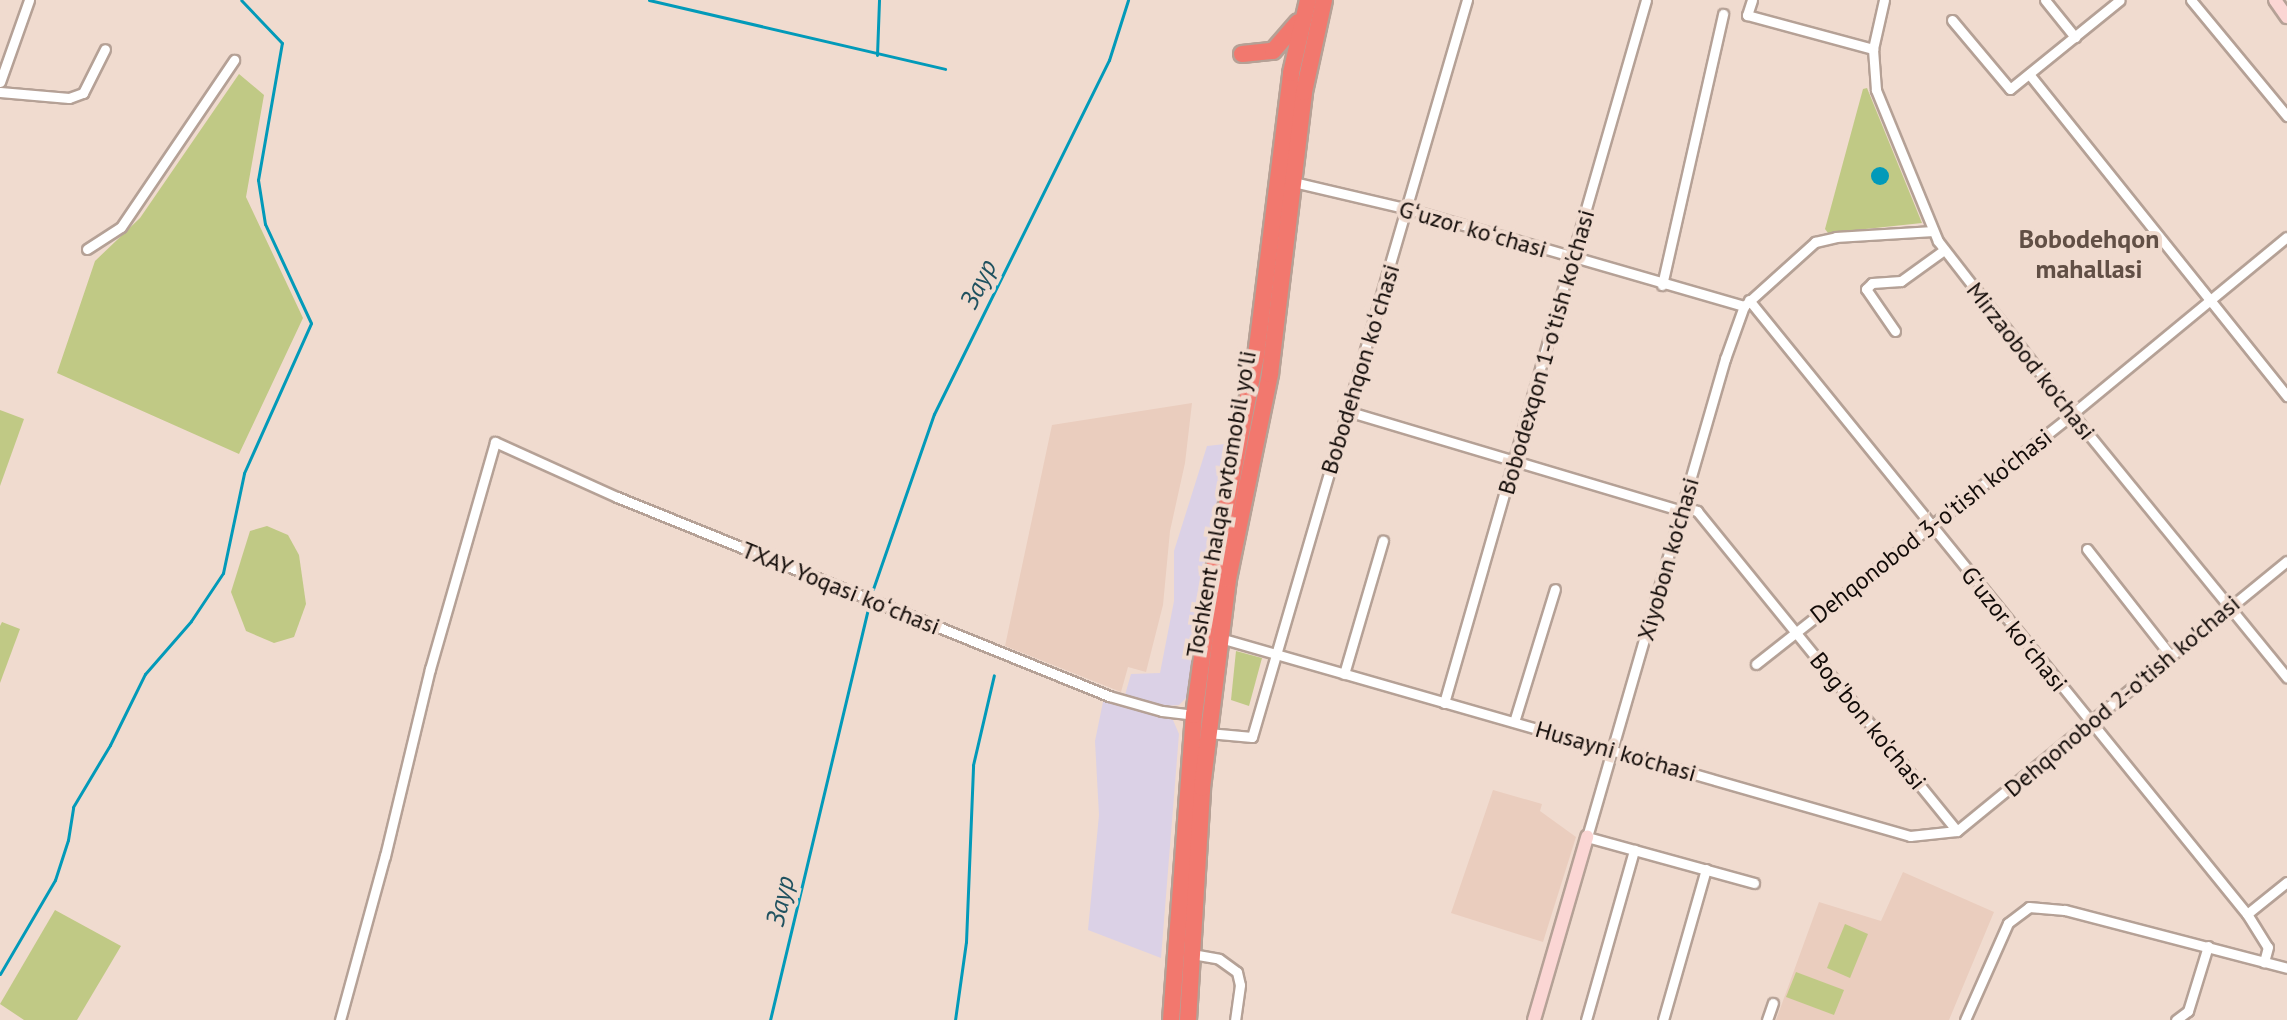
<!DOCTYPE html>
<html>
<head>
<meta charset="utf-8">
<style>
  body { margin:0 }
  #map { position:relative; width:2287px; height:1020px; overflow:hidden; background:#f0dbcf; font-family:"PT Sans",sans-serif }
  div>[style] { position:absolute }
  .commercial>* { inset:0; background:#dbd1e6 }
  .built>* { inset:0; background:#eacdbe }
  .green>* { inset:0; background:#c0c985 }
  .water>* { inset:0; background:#029ab9 }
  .round { border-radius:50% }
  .stream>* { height:3px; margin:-1.5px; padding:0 1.5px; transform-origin:1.5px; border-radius:1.5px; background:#029ab9 }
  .roads { filter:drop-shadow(2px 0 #b5a196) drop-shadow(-2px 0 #b5a196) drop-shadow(0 2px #b5a196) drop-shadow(0 -2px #b5a196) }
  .street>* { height:9px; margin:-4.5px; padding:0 4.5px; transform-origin:4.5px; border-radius:4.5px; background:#fff }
  .secondary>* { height:12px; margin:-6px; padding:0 6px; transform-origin:6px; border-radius:6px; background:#fbd6d4 }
  .highway>* { height:16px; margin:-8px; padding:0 8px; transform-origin:8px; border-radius:8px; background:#f2786e }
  span { translate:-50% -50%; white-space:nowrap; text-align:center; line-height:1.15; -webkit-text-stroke:8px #f0dbcf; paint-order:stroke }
  .street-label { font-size:24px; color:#120b08 }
  .neighbourhood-label { font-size:26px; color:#614f45; font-weight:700 }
  .water-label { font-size:26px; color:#205260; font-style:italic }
</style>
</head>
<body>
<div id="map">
  <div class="commercial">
    <div style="clip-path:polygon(1234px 443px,1197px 622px,1188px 696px,1179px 705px,1167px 706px,1125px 695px,1131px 674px,1160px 673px,1174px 601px,1174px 551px,1207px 446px)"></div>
    <div style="clip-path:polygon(1104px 697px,1173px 720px,1179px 734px,1161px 958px,1088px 930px,1099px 815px,1095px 741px)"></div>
  </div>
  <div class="built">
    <div style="clip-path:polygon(1192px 403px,1185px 463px,1170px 531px,1163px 605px,1146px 672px,1128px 667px,1121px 692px,1005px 646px,1052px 425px)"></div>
    <div style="clip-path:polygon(1493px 790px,1542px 804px,1540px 811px,1576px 837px,1543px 942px,1451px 913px)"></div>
    <div style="clip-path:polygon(1903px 872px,1994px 912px,1949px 1020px,1776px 1020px,1819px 902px,1881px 921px)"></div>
  </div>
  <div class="green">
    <div style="clip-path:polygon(239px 74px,264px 95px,246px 197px,303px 318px,239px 454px,57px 373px,95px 261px,140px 218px)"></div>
    <div style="clip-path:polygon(1867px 88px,1922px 223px,1828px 233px,1825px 229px,1863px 89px)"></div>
    <div style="clip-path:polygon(0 410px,24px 419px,0 486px)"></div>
    <div style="clip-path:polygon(267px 526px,288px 535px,299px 555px,306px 604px,294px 637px,274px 643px,246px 631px,231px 592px,250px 531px)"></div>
    <div style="clip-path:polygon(2px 622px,20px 629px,0 683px,0 626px)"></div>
    <div style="clip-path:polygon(1236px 651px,1262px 658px,1249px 706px,1231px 700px)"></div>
    <div style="clip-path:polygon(55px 910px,121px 946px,77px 1020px,24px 1020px,0 1004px)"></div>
    <div style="clip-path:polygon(1845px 924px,1868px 934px,1850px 978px,1827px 968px)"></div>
    <div style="clip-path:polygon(1796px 972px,1844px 990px,1834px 1015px,1786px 997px)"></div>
  </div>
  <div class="water">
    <div class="round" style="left:1871px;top:167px;width:18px;height:18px"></div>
  </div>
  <div class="stream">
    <div style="left:649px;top:0;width:304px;rotate:13.1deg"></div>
    <div style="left:877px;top:55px;width:55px;rotate:-87.9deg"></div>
    <div style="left:873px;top:589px;width:185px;rotate:-70.8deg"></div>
    <div style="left:934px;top:414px;width:395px;rotate:-63.7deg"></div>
    <div style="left:1109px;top:60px;width:63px;rotate:-72.4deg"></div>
    <div style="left:0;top:974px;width:109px;rotate:-59.7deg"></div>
    <div style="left:55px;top:880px;width:42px;rotate:-72deg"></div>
    <div style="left:68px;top:840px;width:33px;rotate:-81deg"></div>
    <div style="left:73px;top:807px;width:72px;rotate:-59.2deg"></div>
    <div style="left:110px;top:745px;width:79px;rotate:-63.8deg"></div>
    <div style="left:145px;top:674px;width:70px;rotate:-49deg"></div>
    <div style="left:191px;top:621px;width:58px;rotate:-56.3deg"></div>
    <div style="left:223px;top:573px;width:102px;rotate:-78.1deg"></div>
    <div style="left:244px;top:473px;width:164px;rotate:-65.9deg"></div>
    <div style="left:311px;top:323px;width:109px;rotate:-114.9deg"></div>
    <div style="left:265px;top:224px;width:45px;rotate:-99deg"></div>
    <div style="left:258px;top:180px;width:139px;rotate:-80.1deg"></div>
    <div style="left:282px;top:43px;width:59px;rotate:-133.6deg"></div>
    <div style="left:770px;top:1020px;width:428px;rotate:-76.6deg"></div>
    <div style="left:955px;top:1020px;width:79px;rotate:-82deg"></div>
    <div style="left:966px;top:942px;width:177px;rotate:-87.7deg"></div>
    <div style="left:973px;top:765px;width:92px;rotate:-76.9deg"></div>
  </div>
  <div class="roads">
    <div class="street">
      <div style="left:1752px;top:0;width:16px;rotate:108deg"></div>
      <div style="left:1747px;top:15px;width:131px;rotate:15.1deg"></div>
      <div style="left:1884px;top:0;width:50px;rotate:102.7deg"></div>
      <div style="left:1873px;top:49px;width:41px;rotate:85.8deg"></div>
      <div style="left:1876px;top:90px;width:163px;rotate:67.7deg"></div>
      <div style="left:1938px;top:241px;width:219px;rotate:52.2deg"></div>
      <div style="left:2072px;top:414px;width:340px;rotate:50.8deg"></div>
      <div style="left:2045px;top:0;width:48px;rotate:51deg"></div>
      <div style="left:2191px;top:0;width:151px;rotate:50.4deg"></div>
      <div style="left:1952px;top:20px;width:90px;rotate:50deg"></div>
      <div style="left:2010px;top:89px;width:141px;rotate:-39deg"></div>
      <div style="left:2029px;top:74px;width:413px;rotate:51.3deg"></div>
      <div style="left:0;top:82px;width:87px;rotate:-70.5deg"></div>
      <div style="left:0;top:92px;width:69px;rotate:5deg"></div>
      <div style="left:69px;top:98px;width:15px;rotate:-20deg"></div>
      <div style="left:83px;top:93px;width:49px;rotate:-63.4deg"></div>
      <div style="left:1293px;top:182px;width:118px;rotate:13.2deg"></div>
      <div style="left:1408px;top:209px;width:350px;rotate:16.1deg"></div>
      <div style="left:87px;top:249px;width:40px;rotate:-32.9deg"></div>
      <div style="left:121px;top:227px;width:202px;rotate:-55.9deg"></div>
      <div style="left:1662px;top:285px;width:278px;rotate:-77.3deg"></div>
      <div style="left:1749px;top:300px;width:791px;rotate:50.96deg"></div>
      <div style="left:2247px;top:914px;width:39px;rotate:58deg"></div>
      <div style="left:2268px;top:947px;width:16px;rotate:105deg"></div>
      <div style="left:1895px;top:331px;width:51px;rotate:-124.6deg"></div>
      <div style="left:1866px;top:289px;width:8px;rotate:-45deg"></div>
      <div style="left:1872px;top:283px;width:29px;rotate:-4deg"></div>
      <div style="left:1901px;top:281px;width:53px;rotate:-35.8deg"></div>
      <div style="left:1347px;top:411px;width:350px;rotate:16.6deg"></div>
      <div style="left:1683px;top:507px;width:15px;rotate:16deg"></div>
      <div style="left:1697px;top:511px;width:412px;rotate:50.9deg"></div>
      <div style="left:2087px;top:549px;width:136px;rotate:51.9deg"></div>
      <div style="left:1220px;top:638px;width:718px;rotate:16.01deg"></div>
      <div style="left:1910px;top:836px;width:47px;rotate:-6.1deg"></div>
      <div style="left:1756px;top:664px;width:403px;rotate:-38.3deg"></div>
      <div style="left:2072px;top:414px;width:278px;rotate:-39.5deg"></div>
      <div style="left:1344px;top:674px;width:139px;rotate:-73.7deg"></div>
      <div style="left:1444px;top:703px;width:731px;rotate:-73.97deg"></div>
      <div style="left:1514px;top:722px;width:139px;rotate:-72.9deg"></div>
      <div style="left:1208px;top:733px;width:44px;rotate:5.2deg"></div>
      <div style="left:1252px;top:737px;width:768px;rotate:-73.74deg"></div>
      <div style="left:1957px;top:831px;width:426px;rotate:-39.3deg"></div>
      <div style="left:1754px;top:883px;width:173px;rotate:-164.6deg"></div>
      <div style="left:1587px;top:837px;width:498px;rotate:-73.9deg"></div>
      <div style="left:1725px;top:359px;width:56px;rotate:-70.3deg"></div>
      <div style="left:1744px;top:306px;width:96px;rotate:-42deg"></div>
      <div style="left:1815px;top:242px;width:22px;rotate:-13deg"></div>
      <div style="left:1836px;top:237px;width:97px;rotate:-3.5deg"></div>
      <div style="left:2247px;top:914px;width:51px;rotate:-38.7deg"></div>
      <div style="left:1192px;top:954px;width:27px;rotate:10deg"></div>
      <div style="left:1219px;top:959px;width:22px;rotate:36deg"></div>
      <div style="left:1237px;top:972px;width:13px;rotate:77deg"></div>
      <div style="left:1240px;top:985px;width:35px;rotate:98deg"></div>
      <div style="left:340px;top:1020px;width:170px;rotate:-74.7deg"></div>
      <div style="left:385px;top:856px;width:192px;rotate:-76.5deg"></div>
      <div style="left:430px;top:669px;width:236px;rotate:-74deg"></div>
      <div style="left:495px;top:442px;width:134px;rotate:24.3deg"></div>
      <div style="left:617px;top:497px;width:531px;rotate:22.02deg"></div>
      <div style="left:1109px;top:696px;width:55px;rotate:15.8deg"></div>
      <div style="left:1162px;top:711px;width:32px;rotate:7deg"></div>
      <div style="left:1586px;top:1020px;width:177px;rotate:-74.2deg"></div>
      <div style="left:1663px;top:1020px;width:157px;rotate:-74.1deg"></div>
      <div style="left:1767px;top:1020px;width:18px;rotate:-71deg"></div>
      <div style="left:1965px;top:1020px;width:106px;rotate:-66.1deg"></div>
      <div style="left:2008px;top:923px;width:26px;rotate:-37deg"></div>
      <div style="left:2029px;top:907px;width:36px;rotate:5deg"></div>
      <div style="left:2065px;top:910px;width:229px;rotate:14.6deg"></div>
      <div style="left:2176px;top:1020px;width:15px;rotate:-37deg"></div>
      <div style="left:2188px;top:1011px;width:68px;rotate:-72.9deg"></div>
    </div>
    <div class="secondary">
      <div style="left:2275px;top:0;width:21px;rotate:55deg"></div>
      <div style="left:1534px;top:1020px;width:191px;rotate:-73.8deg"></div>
    </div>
    <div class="highway">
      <div style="left:1242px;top:54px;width:31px;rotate:-6deg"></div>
      <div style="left:1273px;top:51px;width:38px;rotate:-49deg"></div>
      <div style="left:1171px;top:1020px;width:306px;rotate:-85.7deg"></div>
      <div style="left:1194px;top:715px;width:146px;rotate:-82.1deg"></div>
      <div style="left:1214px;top:570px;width:218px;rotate:-78.9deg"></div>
      <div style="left:1256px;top:356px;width:285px;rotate:-82.9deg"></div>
      <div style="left:1291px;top:73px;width:75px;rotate:-76.9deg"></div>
      <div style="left:1188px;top:1020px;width:232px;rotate:-86.5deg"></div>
      <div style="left:1202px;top:788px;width:211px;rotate:-82.9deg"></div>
      <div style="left:1228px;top:579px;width:209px;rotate:-78.4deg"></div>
      <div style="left:1270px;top:374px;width:284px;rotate:-83.1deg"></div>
      <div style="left:1304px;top:92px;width:94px;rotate:-77.7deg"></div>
    </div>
  </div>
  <div class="street-label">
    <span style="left:1473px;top:229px;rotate:16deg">Gʻuzor koʻchasi</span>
    <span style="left:1546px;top:352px;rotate:-74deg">Bobodexqon 1-o'tish ko'chasi</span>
    <span style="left:2031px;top:361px;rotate:52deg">Mirzaobod ko'chasi</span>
    <span style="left:1360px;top:369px;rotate:-73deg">Bobodehqon koʻchasi</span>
    <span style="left:1221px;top:504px;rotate:-80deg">Toshkent halqa avtomobil yo'li</span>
    <span style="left:1931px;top:526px;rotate:-38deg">Dehqonobod 3-o'tish ko'chasi</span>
    <span style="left:1668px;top:559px;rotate:-74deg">Xiyobon ko'chasi</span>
    <span style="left:841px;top:588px;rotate:22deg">TXAY Yoqasi koʻchasi</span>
    <span style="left:2014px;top:629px;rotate:51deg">Gʻuzor koʻchasi</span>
    <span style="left:2122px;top:696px;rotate:-40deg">Dehqonobod 2-o'tish ko'chasi</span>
    <span style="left:1868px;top:721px;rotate:51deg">Bog'bon ko'chasi</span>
    <span style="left:1616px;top:751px;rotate:16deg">Husayni ko'chasi</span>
  </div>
  <div class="neighbourhood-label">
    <span style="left:2089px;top:254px">Bobodehqon<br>mahallasi</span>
  </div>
  <div class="water-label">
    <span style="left:978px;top:284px;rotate:-64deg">Заур</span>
    <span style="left:780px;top:901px;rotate:-77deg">Заур</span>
  </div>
</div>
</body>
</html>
